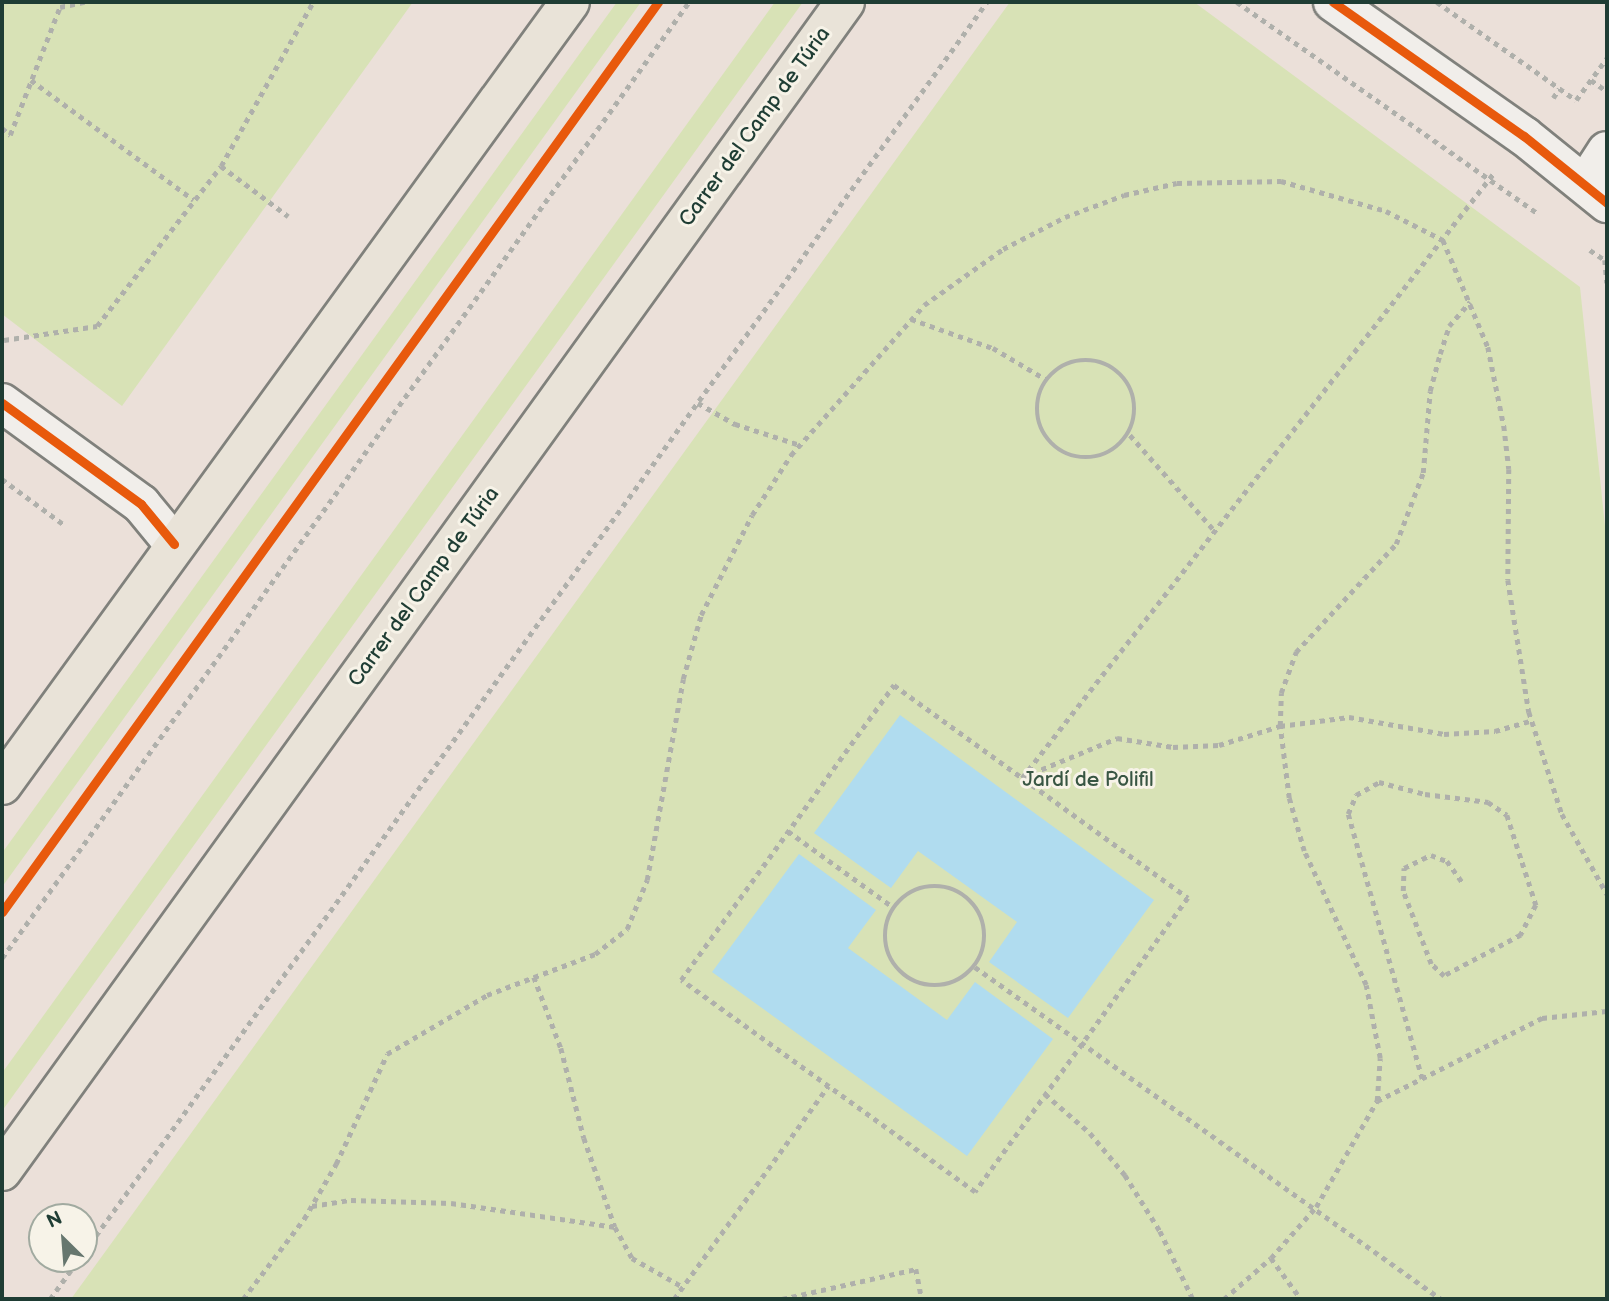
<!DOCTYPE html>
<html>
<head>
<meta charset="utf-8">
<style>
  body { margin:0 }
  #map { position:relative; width:1609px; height:1301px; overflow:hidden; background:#ebe0d9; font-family:"Balsamiq Sans",sans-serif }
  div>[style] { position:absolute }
  .green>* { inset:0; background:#d8e2b6 }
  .water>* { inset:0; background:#b0dcef }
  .path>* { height:4.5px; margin-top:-2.25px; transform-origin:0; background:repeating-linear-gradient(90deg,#afb0ab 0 5px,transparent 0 10px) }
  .path>.ring { margin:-2.25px; padding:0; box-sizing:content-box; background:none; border:4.5px solid #afb0ab; border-radius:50% }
  .roads { filter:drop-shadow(2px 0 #80817c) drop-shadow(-2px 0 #80817c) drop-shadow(0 2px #80817c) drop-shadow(0 -2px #80817c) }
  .minor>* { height:38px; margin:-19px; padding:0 19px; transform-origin:19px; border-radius:19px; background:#f1eeea }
  .major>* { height:38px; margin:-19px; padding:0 19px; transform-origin:19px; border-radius:19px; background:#e9e3d8 }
  .cycleway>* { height:9px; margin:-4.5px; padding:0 4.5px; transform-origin:4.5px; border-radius:4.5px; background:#e8590c }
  span { translate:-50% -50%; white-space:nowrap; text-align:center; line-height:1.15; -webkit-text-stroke:6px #f7f3e8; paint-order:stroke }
  .street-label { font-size:21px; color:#1f3d34 }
  .park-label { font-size:21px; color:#385643 }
  .frame { position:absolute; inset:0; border:4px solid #1f3d34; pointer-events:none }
  .north { position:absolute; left:28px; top:1203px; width:70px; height:70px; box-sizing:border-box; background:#f7f3e8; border:2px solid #a1aaa0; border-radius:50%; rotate:335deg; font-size:19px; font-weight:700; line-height:28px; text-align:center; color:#1f3d34 }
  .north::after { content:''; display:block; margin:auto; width:24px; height:32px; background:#66766e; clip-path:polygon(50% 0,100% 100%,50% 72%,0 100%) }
</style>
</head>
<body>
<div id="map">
  <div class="green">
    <div style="clip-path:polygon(2px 2px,413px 2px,122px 406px,2px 314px)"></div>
    <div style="clip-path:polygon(617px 2px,641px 2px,2px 887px,2px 853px)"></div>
    <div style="clip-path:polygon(775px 2px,803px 2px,2px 1111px,2px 1073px)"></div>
    <div style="clip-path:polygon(1010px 2px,1194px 2px,1580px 287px,1607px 545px,1607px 1299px,71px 1299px)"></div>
  </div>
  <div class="water">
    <div style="clip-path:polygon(900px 715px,1154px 900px,1068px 1018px,989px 962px,1017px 922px,918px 851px,891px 888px,814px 833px)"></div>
    <div style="clip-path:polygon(799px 854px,876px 910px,848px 948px,947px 1020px,975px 982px,1053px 1039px,967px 1156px,712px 972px)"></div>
  </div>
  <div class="path">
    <div style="left:1237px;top:2px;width:367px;rotate:35.1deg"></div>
    <div style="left:1437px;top:2px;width:170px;rotate:35.2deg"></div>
    <div style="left:1576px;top:100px;width:52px;rotate:-53.6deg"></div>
    <div style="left:31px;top:80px;width:202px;rotate:36.4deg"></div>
    <div style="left:1591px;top:80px;width:19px;rotate:35deg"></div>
    <div style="left:1553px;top:98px;width:11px;rotate:-56deg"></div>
    <div style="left:2px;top:128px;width:11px;rotate:41deg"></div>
    <div style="left:10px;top:135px;width:137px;rotate:-68.7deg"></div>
    <div style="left:60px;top:7px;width:25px;rotate:-12deg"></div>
    <div style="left:221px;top:166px;width:188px;rotate:-60.7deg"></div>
    <div style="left:1590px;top:250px;width:18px;rotate:34deg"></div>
    <div style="left:1605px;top:260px;width:23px;rotate:85deg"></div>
    <div style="left:911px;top:319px;width:87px;rotate:19.5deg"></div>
    <div style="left:993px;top:348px;width:63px;rotate:30.7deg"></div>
    <div style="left:4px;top:340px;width:94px;rotate:-8.6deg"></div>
    <div style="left:97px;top:326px;width:202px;rotate:-52.2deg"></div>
    <div style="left:221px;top:166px;width:84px;rotate:36.7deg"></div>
    <div class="ring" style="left:1037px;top:360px;width:93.5px;height:93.5px"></div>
    <div style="left:698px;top:403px;width:43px;rotate:29.6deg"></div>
    <div style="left:735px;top:424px;width:68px;rotate:17.9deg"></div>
    <div style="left:1130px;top:435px;width:128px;rotate:48.5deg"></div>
    <div style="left:2px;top:479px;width:76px;rotate:36.4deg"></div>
    <div style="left:894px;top:685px;width:363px;rotate:35.9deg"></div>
    <div style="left:1188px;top:898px;width:363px;rotate:125.9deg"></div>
    <div style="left:975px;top:1192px;width:362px;rotate:-144.2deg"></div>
    <div style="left:681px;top:980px;width:364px;rotate:-54.2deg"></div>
    <div style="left:1023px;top:777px;width:102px;rotate:-22.5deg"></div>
    <div style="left:1117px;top:738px;width:57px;rotate:9.1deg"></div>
    <div style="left:1173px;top:747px;width:46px;rotate:-2.5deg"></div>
    <div style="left:1219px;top:745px;width:64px;rotate:-17.3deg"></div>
    <div style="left:1280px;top:726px;width:70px;rotate:-7.4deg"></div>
    <div style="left:1349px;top:717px;width:97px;rotate:10.1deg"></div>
    <div style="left:1444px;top:734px;width:51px;rotate:-3.4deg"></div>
    <div style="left:1495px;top:731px;width:37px;rotate:-16deg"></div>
    <div style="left:1022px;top:778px;width:766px;rotate:-52.05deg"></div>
    <div style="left:788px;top:831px;width:130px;rotate:35.9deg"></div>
    <div class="ring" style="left:885px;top:886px;width:95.5px;height:95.5px"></div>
    <div style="left:2px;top:958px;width:1177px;rotate:-54.3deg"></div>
    <div style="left:975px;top:967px;width:572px;rotate:35.47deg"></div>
    <div style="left:534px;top:977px;width:76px;rotate:69.2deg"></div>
    <div style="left:561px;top:1048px;width:93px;rotate:75.7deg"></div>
    <div style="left:584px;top:1138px;width:94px;rotate:70.8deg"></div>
    <div style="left:1422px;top:1079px;width:275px;rotate:-105.6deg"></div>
    <div style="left:1348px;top:814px;width:21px;rotate:-67deg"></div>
    <div style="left:1356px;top:795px;width:26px;rotate:-29deg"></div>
    <div style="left:1379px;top:782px;width:48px;rotate:14.6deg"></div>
    <div style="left:1425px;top:794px;width:64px;rotate:7.2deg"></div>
    <div style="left:1488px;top:802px;width:23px;rotate:34deg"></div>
    <div style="left:1507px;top:815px;width:95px;rotate:72.1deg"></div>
    <div style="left:1536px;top:905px;width:34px;rotate:117deg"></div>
    <div style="left:1521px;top:935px;width:87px;rotate:152deg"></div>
    <div style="left:1444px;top:976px;width:18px;rotate:-137deg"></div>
    <div style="left:1431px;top:964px;width:78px;rotate:-111deg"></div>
    <div style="left:1403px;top:891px;width:23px;rotate:-88deg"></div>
    <div style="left:1404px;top:868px;width:30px;rotate:-26deg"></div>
    <div style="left:1431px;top:855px;width:17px;rotate:21deg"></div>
    <div style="left:1447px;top:861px;width:26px;rotate:54deg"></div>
    <div style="left:1045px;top:1094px;width:60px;rotate:40.9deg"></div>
    <div style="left:1090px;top:1133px;width:55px;rotate:50.2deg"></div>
    <div style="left:1125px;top:1175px;width:66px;rotate:58deg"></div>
    <div style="left:1160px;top:1231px;width:76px;rotate:64.1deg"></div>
    <div style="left:1377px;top:1101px;width:185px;rotate:-26.7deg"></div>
    <div style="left:1542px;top:1018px;width:65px;rotate:-6.1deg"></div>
    <div style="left:312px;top:1206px;width:39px;rotate:-9deg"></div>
    <div style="left:351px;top:1200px;width:100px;rotate:1.7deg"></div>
    <div style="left:451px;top:1203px;width:166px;rotate:8.3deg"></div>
    <div style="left:615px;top:1227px;width:35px;rotate:61deg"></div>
    <div style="left:632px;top:1258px;width:59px;rotate:29.6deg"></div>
    <div style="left:84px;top:1252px;width:1542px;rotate:-54.16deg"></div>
    <div style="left:1271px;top:1258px;width:51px;rotate:53.8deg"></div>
    <div style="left:50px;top:1299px;width:49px;rotate:-54.1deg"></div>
    <div style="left:243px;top:1299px;width:101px;rotate:-52.7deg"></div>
    <div style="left:304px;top:1219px;width:64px;rotate:-59.8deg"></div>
    <div style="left:336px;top:1164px;width:121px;rotate:-65.1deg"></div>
    <div style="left:387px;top:1054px;width:116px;rotate:-30.5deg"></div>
    <div style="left:487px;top:995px;width:116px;rotate:-20.8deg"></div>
    <div style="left:595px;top:954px;width:41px;rotate:-38deg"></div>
    <div style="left:627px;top:929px;width:53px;rotate:-67.8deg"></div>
    <div style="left:647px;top:880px;width:204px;rotate:-79.8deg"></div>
    <div style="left:683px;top:679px;width:66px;rotate:-74.3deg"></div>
    <div style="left:701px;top:615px;width:112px;rotate:-63deg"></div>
    <div style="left:752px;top:515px;width:72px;rotate:-57deg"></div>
    <div style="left:791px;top:455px;width:200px;rotate:-48.4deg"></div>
    <div style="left:924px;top:305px;width:97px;rotate:-35.3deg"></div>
    <div style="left:1003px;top:249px;width:70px;rotate:-27.3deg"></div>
    <div style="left:1065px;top:217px;width:63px;rotate:-20.4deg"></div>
    <div style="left:1124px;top:195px;width:54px;rotate:-12.8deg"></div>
    <div style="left:1177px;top:183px;width:104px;rotate:-1.1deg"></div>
    <div style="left:1281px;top:181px;width:109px;rotate:15.9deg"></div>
    <div style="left:1386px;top:211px;width:64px;rotate:27deg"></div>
    <div style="left:1443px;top:240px;width:116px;rotate:67.2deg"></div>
    <div style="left:1488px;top:347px;width:81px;rotate:78.6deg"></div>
    <div style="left:1504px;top:426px;width:43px;rotate:83.4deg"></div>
    <div style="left:1509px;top:469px;width:111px;rotate:90.5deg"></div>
    <div style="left:1508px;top:580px;width:134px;rotate:81deg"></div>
    <div style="left:1529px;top:712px;width:107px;rotate:72.1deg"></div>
    <div style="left:1562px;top:814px;width:92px;rotate:60.6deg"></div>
    <div style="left:674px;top:1299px;width:263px;rotate:-54.1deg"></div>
    <div style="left:782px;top:1299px;width:137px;rotate:-12.6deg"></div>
    <div style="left:916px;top:1269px;width:31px;rotate:79deg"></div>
    <div style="left:1224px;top:1299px;width:62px;rotate:-41.1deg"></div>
    <div style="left:1271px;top:1258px;width:68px;rotate:-48.6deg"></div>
    <div style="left:1316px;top:1207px;width:122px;rotate:-60.1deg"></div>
    <div style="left:1377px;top:1101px;width:43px;rotate:-86deg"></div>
    <div style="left:1380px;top:1058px;width:74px;rotate:-100.9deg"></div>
    <div style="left:1366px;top:985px;width:148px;rotate:-114.8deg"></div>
    <div style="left:1304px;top:851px;width:55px;rotate:-105.8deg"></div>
    <div style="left:1289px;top:798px;width:73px;rotate:-97.1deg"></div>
    <div style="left:1280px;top:726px;width:33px;rotate:-88deg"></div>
    <div style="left:1281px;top:693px;width:44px;rotate:-69.9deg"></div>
    <div style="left:1296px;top:652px;width:147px;rotate:-47.2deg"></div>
    <div style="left:1396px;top:544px;width:76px;rotate:-69.2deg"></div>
    <div style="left:1423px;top:473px;width:82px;rotate:-85.1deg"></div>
    <div style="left:1430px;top:391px;width:38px;rotate:-75deg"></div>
    <div style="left:1440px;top:354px;width:29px;rotate:-72deg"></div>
    <div style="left:1449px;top:326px;width:32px;rotate:-49deg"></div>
  </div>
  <div class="roads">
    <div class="minor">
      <div style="left:1333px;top:2px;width:233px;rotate:35.1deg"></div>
      <div style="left:1524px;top:136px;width:107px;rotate:38.9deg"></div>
      <div style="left:1586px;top:183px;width:38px;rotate:-57deg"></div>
      <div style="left:2px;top:403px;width:172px;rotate:36deg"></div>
      <div style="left:141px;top:504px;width:52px;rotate:50.5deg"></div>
    </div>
    <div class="major">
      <div style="left:2px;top:785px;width:967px;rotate:-54.04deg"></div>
      <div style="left:2px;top:1171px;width:1441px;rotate:-54.2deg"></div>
    </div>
  </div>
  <div class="cycleway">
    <div style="left:1333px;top:2px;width:233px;rotate:35.1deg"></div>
    <div style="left:1524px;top:136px;width:107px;rotate:38.9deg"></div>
    <div style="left:2px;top:403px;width:172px;rotate:36deg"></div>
    <div style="left:141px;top:504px;width:52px;rotate:50.5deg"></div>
    <div style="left:2px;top:912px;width:1122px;rotate:-54.21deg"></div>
  </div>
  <div class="street-label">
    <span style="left:755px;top:127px;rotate:-54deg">Carrer del Camp de Túria</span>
    <span style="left:424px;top:587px;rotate:-54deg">Carrer del Camp de Túria</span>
  </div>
  <div class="park-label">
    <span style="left:1088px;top:780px">Jardí de Polifil</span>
  </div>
  <div class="frame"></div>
  <div class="north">N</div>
</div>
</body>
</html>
